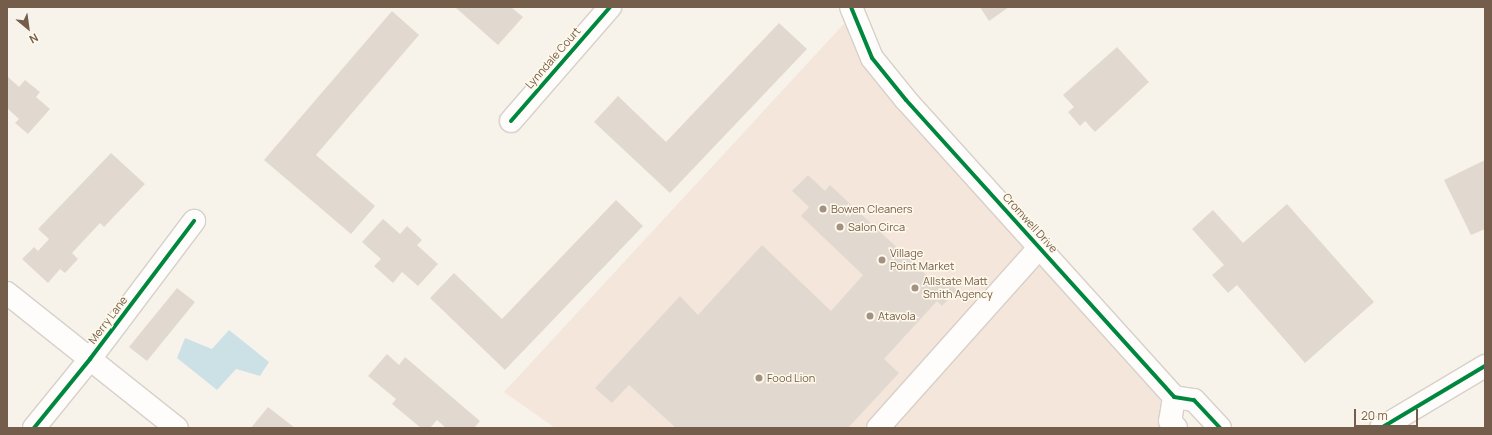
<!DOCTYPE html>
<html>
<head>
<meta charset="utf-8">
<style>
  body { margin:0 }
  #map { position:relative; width:1492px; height:435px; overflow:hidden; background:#f7f3ea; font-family:Manrope,sans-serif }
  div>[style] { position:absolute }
  .commercial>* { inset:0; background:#f5e6db }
  .water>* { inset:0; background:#cce1e6 }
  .building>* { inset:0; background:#e1d9cf }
  .roads { filter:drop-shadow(1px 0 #d6d0c8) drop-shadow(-1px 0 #d6d0c8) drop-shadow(0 1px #d6d0c8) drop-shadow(0 -1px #d6d0c8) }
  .minor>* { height:22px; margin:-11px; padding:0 11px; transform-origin:11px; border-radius:11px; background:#fefdfc }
  .cycleway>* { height:4px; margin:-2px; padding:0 2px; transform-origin:2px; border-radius:2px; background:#00873e }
  .dots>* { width:11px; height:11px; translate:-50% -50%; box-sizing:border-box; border:2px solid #fff9eb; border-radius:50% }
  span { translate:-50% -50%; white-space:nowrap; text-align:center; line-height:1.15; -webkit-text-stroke:3px #fff9eb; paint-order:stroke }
  .street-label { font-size:11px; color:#745e4b }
  .poi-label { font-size:11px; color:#745e4b }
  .left { translate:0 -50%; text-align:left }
  .frame { position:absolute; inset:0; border:8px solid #745e4b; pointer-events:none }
  .north { position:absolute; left:8px; top:8px; width:40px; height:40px; -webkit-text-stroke:3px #fff9eb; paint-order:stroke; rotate:151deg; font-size:11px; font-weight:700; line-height:16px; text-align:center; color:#745e4b }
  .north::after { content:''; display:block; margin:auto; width:14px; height:18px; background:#745e4b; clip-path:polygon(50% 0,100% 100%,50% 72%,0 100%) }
  .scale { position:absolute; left:1354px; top:409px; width:64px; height:18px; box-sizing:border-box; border:2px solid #745e4b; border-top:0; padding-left:5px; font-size:12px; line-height:14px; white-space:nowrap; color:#745e4b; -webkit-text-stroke:3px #fff9eb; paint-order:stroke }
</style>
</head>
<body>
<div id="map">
  <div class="commercial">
    <div style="clip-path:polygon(853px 14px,872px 58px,1174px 397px,1176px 428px,555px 428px,504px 392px)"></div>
  </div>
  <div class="water">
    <div style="clip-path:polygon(229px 330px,269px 362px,260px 376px,236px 369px,217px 390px,177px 358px,185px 338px,212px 349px)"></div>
  </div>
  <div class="building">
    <div style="clip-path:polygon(455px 7px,511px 7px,523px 17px,498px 45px)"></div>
    <div style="clip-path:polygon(980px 7px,1009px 7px,989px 21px)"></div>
    <div style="clip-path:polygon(392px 11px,419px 35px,316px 155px,375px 206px,351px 234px,264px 160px)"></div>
    <div style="clip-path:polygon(779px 23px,807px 49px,670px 193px,594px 122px,618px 96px,666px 142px)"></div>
    <div style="clip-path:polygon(1117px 47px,1149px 82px,1095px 132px,1085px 121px,1080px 126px,1068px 112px,1074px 107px,1063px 95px)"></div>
    <div style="clip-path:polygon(7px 76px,19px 87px,25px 80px,40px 92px,36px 97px,50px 109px,28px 134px,15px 123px,19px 119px,7px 108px)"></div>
    <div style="clip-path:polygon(111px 153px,145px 184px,104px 227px,100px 223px,72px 253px,78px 259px,65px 273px,60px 269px,48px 283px,22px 259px,34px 247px,38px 251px,49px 239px,38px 229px)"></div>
    <div style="clip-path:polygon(1485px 160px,1485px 229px,1471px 235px,1444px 180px)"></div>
    <div style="clip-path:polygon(808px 175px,825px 191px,830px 185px,936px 284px,943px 277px,957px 290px,942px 306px,937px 301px,884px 359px,899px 373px,848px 428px,676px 428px,629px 385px,612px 403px,595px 388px,680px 296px,698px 315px,762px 245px,831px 311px,863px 275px,801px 216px,809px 207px,792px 191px)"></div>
    <div style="clip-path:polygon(616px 200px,643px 226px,505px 370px,430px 298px,454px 273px,502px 319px)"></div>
    <div style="clip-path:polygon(1287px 204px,1374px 302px,1305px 363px,1237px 285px,1228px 293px,1212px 275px,1224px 265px,1192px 229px,1213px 210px,1243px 243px)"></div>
    <div style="clip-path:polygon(383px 219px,400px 234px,407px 226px,422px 240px,417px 245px,438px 264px,418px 286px,402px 272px,393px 283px,374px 266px,381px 259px,362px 242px)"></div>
    <div style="clip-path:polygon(177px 288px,195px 302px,147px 361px,129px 347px)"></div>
    <div style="clip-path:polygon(387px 354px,399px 365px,405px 357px,480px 421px,474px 428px,446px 428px,437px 420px,430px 428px,421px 428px,392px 404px,396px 399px,368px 376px)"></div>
    <div style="clip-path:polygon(268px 407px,295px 428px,251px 428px)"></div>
  </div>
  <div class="roads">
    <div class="minor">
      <div style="left:851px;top:7px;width:55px;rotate:67.6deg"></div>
      <div style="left:872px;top:58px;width:54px;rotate:51deg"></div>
      <div style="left:906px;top:100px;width:400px;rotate:47.9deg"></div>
      <div style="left:1174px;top:397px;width:20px;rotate:9deg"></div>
      <div style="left:1194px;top:400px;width:38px;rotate:47deg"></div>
      <div style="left:511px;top:121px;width:151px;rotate:-49deg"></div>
      <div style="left:7px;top:293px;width:217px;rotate:38.5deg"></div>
      <div style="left:1174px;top:397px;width:24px;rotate:99deg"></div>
      <div style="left:1170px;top:421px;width:9px;rotate:49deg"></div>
      <div style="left:34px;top:428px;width:89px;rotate:-50.9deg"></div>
      <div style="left:90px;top:359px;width:173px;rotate:-53deg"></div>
      <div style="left:878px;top:428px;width:243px;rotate:-48.2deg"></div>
      <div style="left:1381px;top:428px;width:121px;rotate:-30.8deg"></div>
    </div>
  </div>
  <div class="cycleway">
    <div style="left:851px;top:7px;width:55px;rotate:67.6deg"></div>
    <div style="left:872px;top:58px;width:54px;rotate:51deg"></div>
    <div style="left:906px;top:100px;width:400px;rotate:47.9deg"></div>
    <div style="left:1174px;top:397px;width:20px;rotate:9deg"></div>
    <div style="left:1194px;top:400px;width:38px;rotate:47deg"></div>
    <div style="left:511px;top:121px;width:151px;rotate:-49deg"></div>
    <div style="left:34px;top:428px;width:89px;rotate:-50.9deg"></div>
    <div style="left:90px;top:359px;width:173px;rotate:-53deg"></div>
    <div style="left:1381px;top:428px;width:121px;rotate:-30.8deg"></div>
  </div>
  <div class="dots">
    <div style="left:823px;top:209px;background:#a29283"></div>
    <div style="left:840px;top:227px;background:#a29283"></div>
    <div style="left:882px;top:260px;background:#a29283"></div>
    <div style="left:915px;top:288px;background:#a29283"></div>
    <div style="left:870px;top:316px;background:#a29283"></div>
    <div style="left:759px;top:378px;background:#a29283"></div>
  </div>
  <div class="street-label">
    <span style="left:553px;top:58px;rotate:-49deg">Lynndale Court</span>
    <span style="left:1030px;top:223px;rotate:48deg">Cromwell Drive</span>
    <span style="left:108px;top:320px;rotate:-53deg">Merry Lane</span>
  </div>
  <div class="poi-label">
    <span class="left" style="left:831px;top:209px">Bowen Cleaners</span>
    <span class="left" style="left:848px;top:227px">Salon Circa</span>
    <span class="left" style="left:890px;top:260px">Village<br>Point Market</span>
    <span class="left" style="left:923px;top:288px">Allstate Matt<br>Smith Agency</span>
    <span class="left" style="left:878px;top:316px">Atavola</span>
    <span class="left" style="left:767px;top:378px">Food Lion</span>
  </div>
  <div class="frame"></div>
  <div class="north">N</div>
  <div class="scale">20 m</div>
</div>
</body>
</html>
